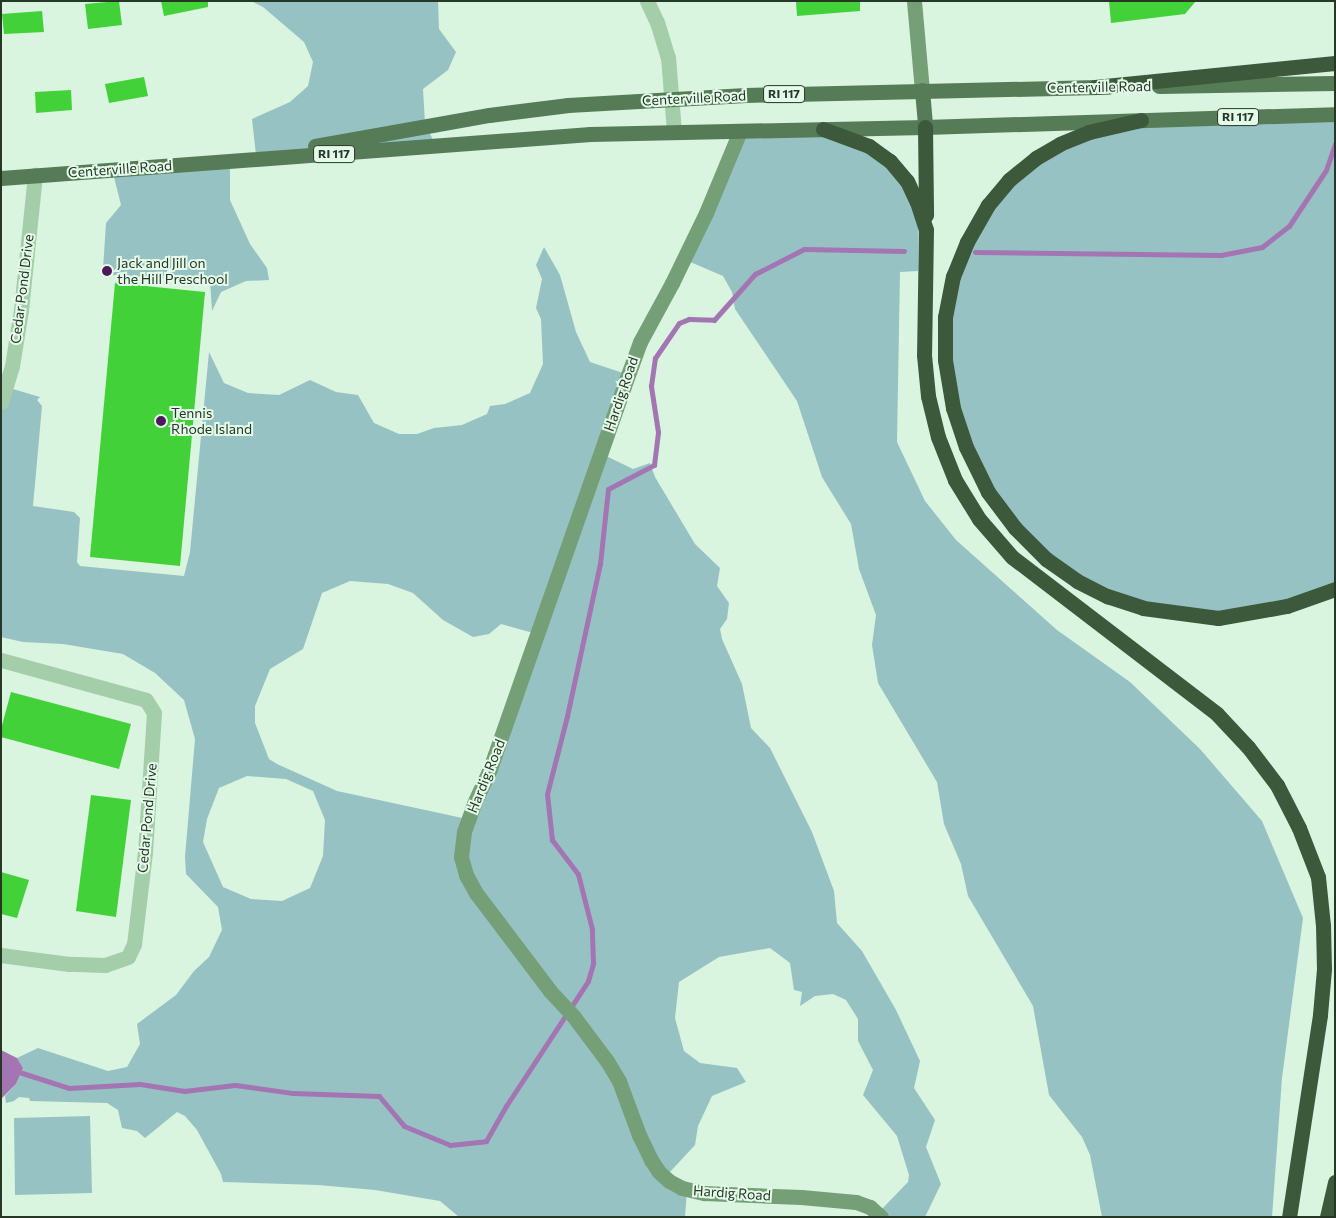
<!DOCTYPE html>
<html>
<head>
<meta charset="utf-8">
<style>
  body { margin:0 }
  #map { position:relative; width:1336px; height:1218px; overflow:hidden; background:#d9f4df; font-family:Commissioner,sans-serif }
  div>[style] { position:absolute }
  .green>* { inset:0; background:#97c2c4 }
  .water>* { inset:0; background:#a375b3 }
  .stream>* { height:5px; margin:-2.5px; padding:0 2.5px; transform-origin:2.5px; border-radius:2.5px; background:#a375b3 }
  .building>* { inset:0; background:#43d139 }
  .street>* { height:15px; margin:-7.5px; padding:0 7.5px; transform-origin:7.5px; border-radius:7.5px; background:#a4cdaa }
  .secondary>* { height:15px; margin:-7.5px; padding:0 7.5px; transform-origin:7.5px; border-radius:7.5px; background:#75a077 }
  .primary>* { height:15px; margin:-7.5px; padding:0 7.5px; transform-origin:7.5px; border-radius:7.5px; background:#567b57 }
  .highway>* { height:15px; margin:-7.5px; padding:0 7.5px; transform-origin:7.5px; border-radius:7.5px; background:#3c593c }
  .dots>* { width:14px; height:14px; translate:-50% -50%; box-sizing:border-box; border:2px solid #e5fbea; border-radius:50% }
  span { translate:-50% -50%; white-space:nowrap; text-align:center; line-height:1.15; -webkit-text-stroke:4px #e5fbea; paint-order:stroke }
  .shield-label span { padding:1px 4px; background:#e5fbea; border:1px solid; border-radius:4px; -webkit-text-stroke-width:0 }
  .shield-label { font-size:12px; color:#263726; font-weight:700 }
  .street-label { font-size:14px; color:#263726 }
  .poi-label { font-size:14px; color:#263726 }
  .left { translate:0 -50%; text-align:left }
  .frame { position:absolute; inset:0; border:2px solid #263726; pointer-events:none }
</style>
</head>
<body>
<div id="map">
  <div class="green">
    <div style="clip-path:polygon(251px 1px,438px 1px,439px 29px,456px 52px,448px 70px,423px 89px,425px 123px,434px 142px,256px 155px,252px 119px,290px 102px,308px 86px,313px 62px,304px 42px,263px 7px)"></div>
    <div style="clip-path:polygon(1335px 114px,1335px 590px,1241px 616px,1128px 602px,1056px 564px,989px 494px,951px 388px,949px 318px,969px 246px,1006px 184px,1091px 132px,1144px 121px)"></div>
    <div style="clip-path:polygon(807px 131px,882px 154px,919px 206px,918px 271px,900px 272px,897px 442px,925px 501px,956px 540px,1057px 630px,1130px 682px,1200px 749px,1262px 821px,1303px 918px,1282px 1078px,1272px 1217px,1102px 1217px,1090px 1155px,1082px 1137px,1049px 1095px,1033px 1006px,968px 896px,961px 864px,944px 824px,937px 782px,878px 683px,872px 645px,876px 615px,859px 569px,851px 524px,822px 477px,797px 401px,735px 309px,732px 292px,723px 276px,688px 261px,736px 138px)"></div>
    <div style="clip-path:polygon(230px 160px,230px 200px,250px 244px,267px 268px,269px 280px,246px 281px,221px 292px,212px 311px,210px 280px,111px 275px,103px 269px,106px 223px,121px 205px,112px 169px)"></div>
    <div style="clip-path:polygon(evenodd,544px 247px,560px 275px,576px 332px,590px 362px,626px 374px,604px 455px,633px 469px,650px 463px,655px 477px,695px 544px,720px 568px,717px 586px,729px 603px,727px 619px,720px 629px,722px 639px,742px 684px,751px 728px,770px 748px,812px 832px,834px 891px,837px 923px,862px 951px,896px 1010px,920px 1061px,914px 1088px,935px 1120px,926px 1147px,941px 1184px,925px 1217px,883px 1217px,880px 1211px,908px 1182px,909px 1175px,897px 1136px,863px 1095px,873px 1070px,858px 1041px,858px 1019px,846px 1000px,833px 994px,815px 996px,800px 1006px,802px 992px,794px 990px,790px 963px,770px 948px,719px 957px,679px 982px,675px 1018px,684px 1051px,700px 1063px,737px 1068px,746px 1082px,712px 1096px,698px 1126px,695px 1145px,669px 1173px,687px 1190px,685px 1217px,459px 1217px,440px 1201px,375px 1190px,318px 1185px,223px 1182px,221px 1174px,197px 1130px,185px 1116px,177px 1112px,145px 1138px,137px 1131px,122px 1128px,118px 1110px,107px 1103px,30px 1101px,29px 1098px,19px 1097px,14px 1101px,6px 1103px,5px 1096px,16px 1084px,23px 1068px,17px 1058px,38px 1048px,108px 1071px,127px 1067px,140px 1044px,137px 1024px,176px 995px,194px 971px,209px 957px,222px 930px,218px 907px,186px 874px,185px 857px,195px 739px,184px 700px,155px 673px,123px 654px,63px 644px,23px 642px,1px 637px,1px 399px,6px 387px,40px 397px,37px 400px,42px 406px,33px 506px,74px 512px,80px 518px,77px 562px,80px 566px,184px 576px,190px 552px,209px 352px,224px 383px,248px 393px,279px 395px,310px 380px,336px 392px,358px 395px,374px 423px,399px 434px,417px 434px,434px 428px,462px 425px,487px 414px,490px 406px,505px 404px,530px 393px,543px 364px,541px 319px,536px 308px,542px 279px,536px 265px,544px 247px,350px 581px,388px 584px,413px 593px,443px 620px,473px 637px,489px 634px,501px 624px,537px 634px,467px 819px,337px 791px,277px 764px,269px 759px,255px 723px,255px 706px,270px 669px,303px 649px,322px 593px,350px 581px,544px 247px,247px 776px,286px 779px,313px 791px,325px 820px,323px 856px,310px 888px,282px 901px,251px 899px,223px 887px,203px 842px,207px 819px,219px 788px,247px 776px)"></div>
    <div style="clip-path:polygon(90px 1116px,92px 1193px,15px 1195px,14px 1118px)"></div>
  </div>
  <div class="water">
    <div style="clip-path:polygon(1px 1050px,17px 1058px,23px 1068px,16px 1084px,1px 1099px)"></div>
  </div>
  <div class="stream">
    <div style="left:975px;top:252px;width:246px;rotate:0.7deg"></div>
    <div style="left:1221px;top:255px;width:42px;rotate:-11deg"></div>
    <div style="left:1262px;top:247px;width:34px;rotate:-38deg"></div>
    <div style="left:1289px;top:226px;width:67px;rotate:-56.5deg"></div>
    <div style="left:1326px;top:170px;width:28px;rotate:-71deg"></div>
    <div style="left:19px;top:1072px;width:52px;rotate:17.7deg"></div>
    <div style="left:69px;top:1088px;width:71px;rotate:-3.2deg"></div>
    <div style="left:140px;top:1084px;width:45px;rotate:9deg"></div>
    <div style="left:184px;top:1091px;width:51px;rotate:-6.7deg"></div>
    <div style="left:235px;top:1085px;width:59px;rotate:7.9deg"></div>
    <div style="left:293px;top:1093px;width:86px;rotate:2deg"></div>
    <div style="left:379px;top:1096px;width:39px;rotate:50deg"></div>
    <div style="left:404px;top:1126px;width:50px;rotate:22.4deg"></div>
    <div style="left:450px;top:1145px;width:36px;rotate:-6deg"></div>
    <div style="left:486px;top:1141px;width:40px;rotate:-60.3deg"></div>
    <div style="left:506px;top:1106px;width:149px;rotate:-56.7deg"></div>
    <div style="left:588px;top:981px;width:19px;rotate:-74deg"></div>
    <div style="left:593px;top:963px;width:34px;rotate:-92deg"></div>
    <div style="left:592px;top:929px;width:57px;rotate:-104.3deg"></div>
    <div style="left:578px;top:874px;width:43px;rotate:-127.4deg"></div>
    <div style="left:552px;top:840px;width:46px;rotate:-96.2deg"></div>
    <div style="left:547px;top:794px;width:81px;rotate:-75.6deg"></div>
    <div style="left:567px;top:716px;width:156px;rotate:-77.8deg"></div>
    <div style="left:600px;top:564px;width:75px;rotate:-83.9deg"></div>
    <div style="left:608px;top:489px;width:52px;rotate:-27.6deg"></div>
    <div style="left:654px;top:465px;width:33px;rotate:-83deg"></div>
    <div style="left:658px;top:432px;width:47px;rotate:-98.7deg"></div>
    <div style="left:651px;top:386px;width:28px;rotate:-82deg"></div>
    <div style="left:655px;top:358px;width:42px;rotate:-55.6deg"></div>
    <div style="left:679px;top:323px;width:11px;rotate:-22deg"></div>
    <div style="left:689px;top:319px;width:25px;rotate:2deg"></div>
    <div style="left:714px;top:320px;width:62px;rotate:-48.3deg"></div>
    <div style="left:755px;top:274px;width:55px;rotate:-27deg"></div>
    <div style="left:804px;top:249px;width:100px;rotate:1.1deg"></div>
  </div>
  <div class="building">
    <div style="clip-path:polygon(119px 1px,122px 25px,88px 29px,85px 4px)"></div>
    <div style="clip-path:polygon(161px 1px,208px 1px,208px 7px,164px 16px)"></div>
    <div style="clip-path:polygon(796px 1px,860px 1px,860px 11px,797px 16px)"></div>
    <div style="clip-path:polygon(1109px 1px,1196px 1px,1185px 14px,1111px 23px)"></div>
    <div style="clip-path:polygon(42px 11px,44px 32px,4px 34px,2px 14px)"></div>
    <div style="clip-path:polygon(144px 77px,148px 96px,109px 103px,105px 84px)"></div>
    <div style="clip-path:polygon(71px 90px,72px 110px,36px 113px,35px 92px)"></div>
    <div style="clip-path:polygon(115px 283px,205px 292px,180px 566px,90px 557px)"></div>
    <div style="clip-path:polygon(11px 692px,131px 724px,119px 769px,1px 737px,1px 729px)"></div>
    <div style="clip-path:polygon(91px 795px,131px 800px,116px 917px,76px 911px)"></div>
    <div style="clip-path:polygon(1px 872px,29px 880px,17px 918px,1px 914px)"></div>
  </div>
  <div class="street">
    <div style="left:647px;top:1px;width:23px;rotate:65deg"></div>
    <div style="left:657px;top:22px;width:37px;rotate:73deg"></div>
    <div style="left:668px;top:57px;width:75px;rotate:85.4deg"></div>
    <div style="left:1px;top:402px;width:38px;rotate:-73deg"></div>
    <div style="left:12px;top:366px;width:57px;rotate:-80.9deg"></div>
    <div style="left:21px;top:310px;width:136px;rotate:-84.1deg"></div>
    <div style="left:1px;top:660px;width:150px;rotate:15.4deg"></div>
    <div style="left:146px;top:700px;width:15px;rotate:58deg"></div>
    <div style="left:154px;top:713px;width:139px;rotate:93.7deg"></div>
    <div style="left:145px;top:852px;width:93px;rotate:96.8deg"></div>
    <div style="left:134px;top:944px;width:14px;rotate:115deg"></div>
    <div style="left:128px;top:957px;width:24px;rotate:161deg"></div>
    <div style="left:105px;top:965px;width:36px;rotate:-178deg"></div>
    <div style="left:69px;top:964px;width:69px;rotate:-172.5deg"></div>
  </div>
  <div class="secondary">
    <div style="left:914px;top:1px;width:89px;rotate:84.9deg"></div>
    <div style="left:740px;top:131px;width:89px;rotate:112.5deg"></div>
    <div style="left:706px;top:213px;width:78px;rotate:115.9deg"></div>
    <div style="left:672px;top:283px;width:67px;rotate:118.5deg"></div>
    <div style="left:640px;top:342px;width:47px;rotate:110deg"></div>
    <div style="left:624px;top:386px;width:406px;rotate:109.3deg"></div>
    <div style="left:490px;top:769px;width:38px;rotate:115deg"></div>
    <div style="left:474px;top:804px;width:30px;rotate:110deg"></div>
    <div style="left:464px;top:832px;width:25px;rotate:97deg"></div>
    <div style="left:461px;top:857px;width:19px;rotate:74deg"></div>
    <div style="left:466px;top:875px;width:21px;rotate:61deg"></div>
    <div style="left:476px;top:893px;width:123px;rotate:52.9deg"></div>
    <div style="left:550px;top:991px;width:35px;rotate:47deg"></div>
    <div style="left:574px;top:1017px;width:55px;rotate:53.1deg"></div>
    <div style="left:607px;top:1061px;width:23px;rotate:59deg"></div>
    <div style="left:619px;top:1081px;width:58px;rotate:69.7deg"></div>
    <div style="left:639px;top:1135px;width:28px;rotate:64deg"></div>
    <div style="left:651px;top:1160px;width:14px;rotate:56deg"></div>
    <div style="left:659px;top:1172px;width:13px;rotate:42deg"></div>
    <div style="left:669px;top:1181px;width:15px;rotate:28deg"></div>
    <div style="left:682px;top:1188px;width:23px;rotate:13deg"></div>
    <div style="left:704px;top:1193px;width:97px;rotate:2.4deg"></div>
    <div style="left:801px;top:1197px;width:55px;rotate:5.2deg"></div>
    <div style="left:856px;top:1202px;width:15px;rotate:20deg"></div>
    <div style="left:870px;top:1207px;width:15px;rotate:42deg"></div>
  </div>
  <div class="primary">
    <div style="left:1159px;top:86px;width:176px;rotate:-1deg"></div>
    <div style="left:922px;top:90px;width:37px;rotate:85deg"></div>
    <div style="left:315px;top:146px;width:177px;rotate:-10.1deg"></div>
    <div style="left:489px;top:115px;width:80px;rotate:-7.2deg"></div>
    <div style="left:568px;top:105px;width:178px;rotate:-3.2deg"></div>
    <div style="left:746px;top:95px;width:362px;rotate:-1.3deg"></div>
    <div style="left:1px;top:178px;width:591px;rotate:-4.27deg"></div>
    <div style="left:590px;top:134px;width:335px;rotate:-1.2deg"></div>
    <div style="left:925px;top:127px;width:410px;rotate:-1.8deg"></div>
  </div>
  <div class="highway">
    <div style="left:1095px;top:87px;width:241px;rotate:-5.7deg"></div>
    <div style="left:1141px;top:120px;width:53px;rotate:167deg"></div>
    <div style="left:1089px;top:132px;width:31px;rotate:158deg"></div>
    <div style="left:1060px;top:144px;width:28px;rotate:150deg"></div>
    <div style="left:1036px;top:158px;width:35px;rotate:141deg"></div>
    <div style="left:1009px;top:180px;width:33px;rotate:130deg"></div>
    <div style="left:988px;top:205px;width:43px;rotate:119.6deg"></div>
    <div style="left:967px;top:242px;width:37px;rotate:112deg"></div>
    <div style="left:953px;top:276px;width:42px;rotate:101deg"></div>
    <div style="left:945px;top:317px;width:43px;rotate:90deg"></div>
    <div style="left:945px;top:360px;width:49px;rotate:80.5deg"></div>
    <div style="left:953px;top:408px;width:41px;rotate:71.6deg"></div>
    <div style="left:966px;top:447px;width:50px;rotate:63.9deg"></div>
    <div style="left:988px;top:492px;width:45px;rotate:53.1deg"></div>
    <div style="left:1015px;top:528px;width:44px;rotate:45deg"></div>
    <div style="left:1046px;top:559px;width:38px;rotate:35deg"></div>
    <div style="left:1077px;top:581px;width:34px;rotate:27deg"></div>
    <div style="left:1107px;top:596px;width:38px;rotate:18deg"></div>
    <div style="left:1143px;top:608px;width:76px;rotate:7.6deg"></div>
    <div style="left:1218px;top:618px;width:70px;rotate:-9.9deg"></div>
    <div style="left:1287px;top:606px;width:51px;rotate:-19.5deg"></div>
    <div style="left:925px;top:127px;width:88px;rotate:89.3deg"></div>
    <div style="left:823px;top:129px;width:49px;rotate:20.3deg"></div>
    <div style="left:869px;top:146px;width:26px;rotate:36deg"></div>
    <div style="left:890px;top:161px;width:26px;rotate:50deg"></div>
    <div style="left:907px;top:181px;width:23px;rotate:65deg"></div>
    <div style="left:917px;top:202px;width:29px;rotate:72deg"></div>
    <div style="left:926px;top:230px;width:125px;rotate:90.9deg"></div>
    <div style="left:924px;top:355px;width:41px;rotate:84.4deg"></div>
    <div style="left:928px;top:396px;width:42px;rotate:76.3deg"></div>
    <div style="left:938px;top:437px;width:46px;rotate:68.4deg"></div>
    <div style="left:955px;top:480px;width:46px;rotate:58.4deg"></div>
    <div style="left:979px;top:519px;width:50px;rotate:49deg"></div>
    <div style="left:1012px;top:557px;width:258px;rotate:37.4deg"></div>
    <div style="left:1217px;top:714px;width:45px;rotate:46.8deg"></div>
    <div style="left:1248px;top:747px;width:48px;rotate:52.7deg"></div>
    <div style="left:1277px;top:785px;width:48px;rotate:62.9deg"></div>
    <div style="left:1299px;top:828px;width:53px;rotate:68.8deg"></div>
    <div style="left:1318px;top:877px;width:48px;rotate:84.1deg"></div>
    <div style="left:1323px;top:925px;width:44px;rotate:88.7deg"></div>
    <div style="left:1324px;top:969px;width:46px;rotate:95deg"></div>
    <div style="left:1320px;top:1015px;width:204px;rotate:98.7deg"></div>
    <div style="left:1327px;top:1217px;width:36px;rotate:-77deg"></div>
  </div>
  <div class="dots">
    <div style="left:107px;top:271px;background:#4c185c"></div>
    <div style="left:161px;top:421px;background:#4c185c"></div>
  </div>
  <div class="shield-label">
    <span style="left:784px;top:94px">RI 117</span>
    <span style="left:1238px;top:117px">RI 117</span>
    <span style="left:334px;top:154px">RI 117</span>
  </div>
  <div class="street-label">
    <span style="left:1099px;top:87px;rotate:-1deg">Centerville Road</span>
    <span style="left:694px;top:98px;rotate:-3deg">Centerville Road</span>
    <span style="left:120px;top:169px;rotate:-4deg">Centerville Road</span>
    <span style="left:22px;top:289px;rotate:-83deg">Cedar Pond Drive</span>
    <span style="left:621px;top:394px;rotate:-71deg">Hardig Road</span>
    <span style="left:486px;top:776px;rotate:-68deg">Hardig Road</span>
    <span style="left:147px;top:818px;rotate:-85deg">Cedar Pond Drive</span>
    <span style="left:732px;top:1193px;rotate:4deg">Hardig Road</span>
  </div>
  <div class="poi-label">
    <span class="left" style="left:117px;top:271px">Jack and Jill on<br>the Hill Preschool</span>
    <span class="left" style="left:171px;top:421px">Tennis<br>Rhode Island</span>
  </div>
  <div class="frame"></div>
</div>
</body>
</html>
